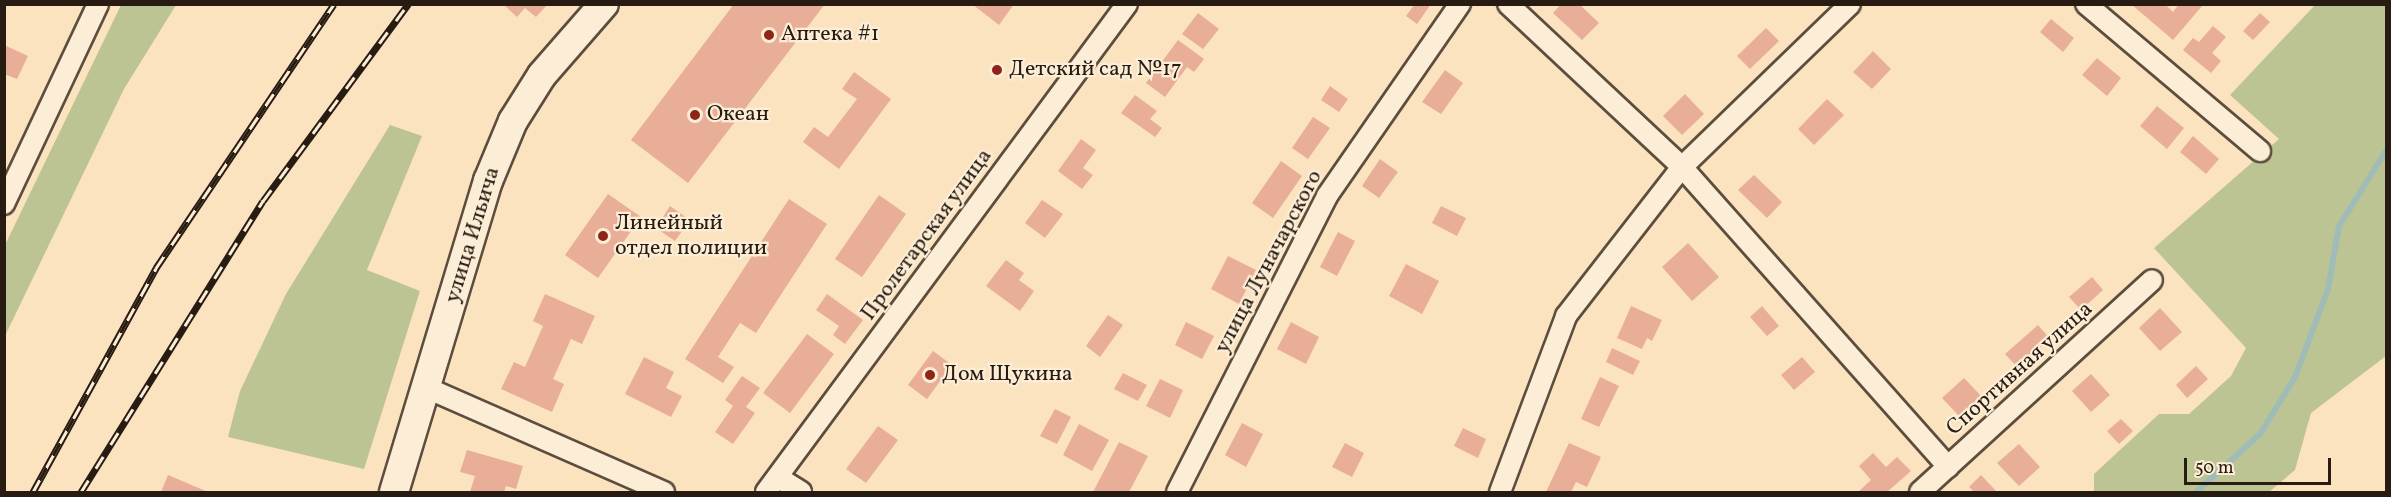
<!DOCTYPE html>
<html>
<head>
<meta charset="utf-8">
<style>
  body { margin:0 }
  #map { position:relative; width:2391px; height:497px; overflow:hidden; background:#fbe3c0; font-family:Vollkorn,serif }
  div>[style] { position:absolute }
  .green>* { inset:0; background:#bdc493 }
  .stream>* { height:6px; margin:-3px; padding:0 3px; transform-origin:3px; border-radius:3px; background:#9fbdb6 }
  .building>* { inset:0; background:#e8ae97 }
  .roads { filter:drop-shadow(2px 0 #5d4d3d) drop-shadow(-2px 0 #5d4d3d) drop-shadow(0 2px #5d4d3d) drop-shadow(0 -2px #5d4d3d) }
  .street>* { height:20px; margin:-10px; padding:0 10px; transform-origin:10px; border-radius:10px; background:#fcedd6 }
  .secondary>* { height:28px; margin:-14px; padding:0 14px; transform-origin:14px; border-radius:14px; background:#fcedd6 }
  .rail>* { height:7px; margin-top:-3.5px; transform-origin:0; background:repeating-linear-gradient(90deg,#fcedd6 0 14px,#281b11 0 28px); box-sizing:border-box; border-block:2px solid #281b11 }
  .dots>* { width:16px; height:16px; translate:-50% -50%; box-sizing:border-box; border:3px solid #fcedd6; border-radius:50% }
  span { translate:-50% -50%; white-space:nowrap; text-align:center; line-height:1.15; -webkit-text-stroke:4.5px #fcedd6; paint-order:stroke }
  .poi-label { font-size:22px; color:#281b11 }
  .left { translate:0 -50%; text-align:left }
  .street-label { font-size:22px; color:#281b11 }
  .frame { position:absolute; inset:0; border:6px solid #281b11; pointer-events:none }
  .scale { position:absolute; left:2184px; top:458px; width:147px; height:27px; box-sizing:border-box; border:3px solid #281b11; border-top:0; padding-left:8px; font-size:18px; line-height:21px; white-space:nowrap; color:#281b11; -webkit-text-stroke:4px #fcedd6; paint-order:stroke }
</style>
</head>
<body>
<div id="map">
  <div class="green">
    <div style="clip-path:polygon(121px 5px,176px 5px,124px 89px,5px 336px,5px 245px)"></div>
    <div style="clip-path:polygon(2315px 5px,2386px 5px,2386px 356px,2311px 413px,2295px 470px,2269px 492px,2094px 492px,2094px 474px,2159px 414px,2189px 414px,2231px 376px,2246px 348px,2154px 248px,2279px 139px,2230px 95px)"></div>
    <div style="clip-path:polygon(390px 125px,422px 136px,367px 270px,420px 291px,364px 469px,228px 437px,240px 391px,286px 294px)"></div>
  </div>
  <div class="stream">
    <div style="left:2196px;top:492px;width:86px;rotate:-42.2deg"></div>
    <div style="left:2260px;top:434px;width:67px;rotate:-58.4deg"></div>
    <div style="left:2295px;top:377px;width:94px;rotate:-69.4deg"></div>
    <div style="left:2328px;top:289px;width:64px;rotate:-80.1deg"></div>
    <div style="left:2339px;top:226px;width:89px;rotate:-57.9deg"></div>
  </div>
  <div class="building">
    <div style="clip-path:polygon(503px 4px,548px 4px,536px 17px,525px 8px,517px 17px)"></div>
    <div style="clip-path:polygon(734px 4px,825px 4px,688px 183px,631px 140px)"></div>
    <div style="clip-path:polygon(972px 4px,1014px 4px,999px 25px)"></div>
    <div style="clip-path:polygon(1415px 4px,1431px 4px,1417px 24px,1406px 16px)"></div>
    <div style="clip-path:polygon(1561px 4px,1579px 4px,1599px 23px,1582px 40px,1553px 13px)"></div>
    <div style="clip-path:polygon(2131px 4px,2165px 4px,2173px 12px,2179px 4px,2202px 6px,2173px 40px)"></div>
    <div style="clip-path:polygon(1198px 13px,1219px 29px,1203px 49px,1182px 34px)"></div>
    <div style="clip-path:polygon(2260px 13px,2270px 22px,2253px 40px,2243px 31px)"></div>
    <div style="clip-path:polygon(2051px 19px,2074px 38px,2063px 52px,2040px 32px)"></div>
    <div style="clip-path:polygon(2213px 26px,2226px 37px,2212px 53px,2221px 61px,2211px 73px,2183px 50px,2193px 38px,2199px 42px)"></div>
    <div style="clip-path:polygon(1766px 28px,1779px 41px,1750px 69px,1737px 56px)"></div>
    <div style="clip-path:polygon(1178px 40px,1204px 59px,1194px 72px,1187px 67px,1165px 97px,1146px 83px)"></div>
    <div style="clip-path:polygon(4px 45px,28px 56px,17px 79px,4px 74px)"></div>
    <div style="clip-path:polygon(1873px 51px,1891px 69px,1872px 89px,1853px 72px)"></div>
    <div style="clip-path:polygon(2097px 58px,2121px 78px,2107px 96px,2082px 75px)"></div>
    <div style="clip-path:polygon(1445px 70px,1463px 83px,1441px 114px,1422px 102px)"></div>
    <div style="clip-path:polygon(854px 72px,891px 99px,839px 169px,803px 142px,814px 127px,828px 137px,857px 99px,842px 89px)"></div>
    <div style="clip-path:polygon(1330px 86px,1348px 99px,1339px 112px,1321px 100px)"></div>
    <div style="clip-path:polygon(1685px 94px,1704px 114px,1682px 135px,1663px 116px)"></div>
    <div style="clip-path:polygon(1135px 95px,1157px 111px,1150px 119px,1162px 128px,1155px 137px,1121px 113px)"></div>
    <div style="clip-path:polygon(1827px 99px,1844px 115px,1814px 145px,1798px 129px)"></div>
    <div style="clip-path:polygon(2157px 106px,2184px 128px,2167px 149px,2140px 126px)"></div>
    <div style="clip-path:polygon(1313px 117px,1330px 128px,1308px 159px,1292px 148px)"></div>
    <div style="clip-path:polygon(2193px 136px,2219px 159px,2206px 174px,2180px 152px)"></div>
    <div style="clip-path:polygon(1081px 139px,1096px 150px,1083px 168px,1093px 175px,1082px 189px,1058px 171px)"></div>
    <div style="clip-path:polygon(1380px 159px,1398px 172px,1379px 198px,1362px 186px)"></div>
    <div style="clip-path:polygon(1281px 161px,1302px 176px,1273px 218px,1252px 203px)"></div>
    <div style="clip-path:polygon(1754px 175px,1782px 202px,1767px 218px,1738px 190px)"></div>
    <div style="clip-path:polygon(608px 194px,641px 217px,598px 278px,565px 255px)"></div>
    <div style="clip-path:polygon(879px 195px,906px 214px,862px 277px,835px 259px)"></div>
    <div style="clip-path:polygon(789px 199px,827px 224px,756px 333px,740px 323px,718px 357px,734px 367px,723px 383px,685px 359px)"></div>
    <div style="clip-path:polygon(1042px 200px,1063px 214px,1045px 238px,1025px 223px)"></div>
    <div style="clip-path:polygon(670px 206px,690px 220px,675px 241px,656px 228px)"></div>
    <div style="clip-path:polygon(1441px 206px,1466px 218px,1457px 236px,1432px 223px)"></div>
    <div style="clip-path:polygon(1338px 232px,1355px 241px,1337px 276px,1320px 267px)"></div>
    <div style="clip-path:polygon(1688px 243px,1719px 277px,1692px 301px,1662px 267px)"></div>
    <div style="clip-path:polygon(1228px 256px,1256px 270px,1239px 304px,1211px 289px)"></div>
    <div style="clip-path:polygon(1006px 260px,1024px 273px,1019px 280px,1034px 291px,1020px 311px,986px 286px)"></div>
    <div style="clip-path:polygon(1406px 264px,1439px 281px,1422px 314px,1389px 296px)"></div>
    <div style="clip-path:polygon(2092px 277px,2103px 290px,2081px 310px,2069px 297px)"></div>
    <div style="clip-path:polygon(545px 294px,595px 316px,582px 344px,571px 339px,553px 379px,564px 384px,552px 412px,501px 389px,514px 362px,525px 367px,543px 326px,533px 321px)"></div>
    <div style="clip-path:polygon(827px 294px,863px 320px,845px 344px,833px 335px,839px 326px,816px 310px)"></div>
    <div style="clip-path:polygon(1631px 306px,1662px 320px,1652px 341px,1647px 338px,1642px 349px,1617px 338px)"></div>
    <div style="clip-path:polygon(1762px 306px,1779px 326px,1767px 336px,1750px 317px)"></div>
    <div style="clip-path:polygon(2160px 308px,2182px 332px,2160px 351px,2139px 328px)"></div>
    <div style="clip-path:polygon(1108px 315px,1123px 325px,1100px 357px,1086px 346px)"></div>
    <div style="clip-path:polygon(1186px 322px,1214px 336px,1202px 359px,1175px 345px)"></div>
    <div style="clip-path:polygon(1291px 322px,1319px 337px,1306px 364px,1277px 349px)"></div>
    <div style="clip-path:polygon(2038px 325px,2050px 339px,2018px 368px,2005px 354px)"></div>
    <div style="clip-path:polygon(807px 334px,834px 354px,790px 413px,763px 393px)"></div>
    <div style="clip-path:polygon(1612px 348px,1640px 361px,1633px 375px,1606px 362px)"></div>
    <div style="clip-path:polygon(933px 351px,952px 365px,927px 399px,908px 385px)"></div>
    <div style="clip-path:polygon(644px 357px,674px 372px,666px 388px,682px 396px,671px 417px,625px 394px)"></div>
    <div style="clip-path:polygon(1802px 357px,1815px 372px,1794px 390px,1781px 375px)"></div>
    <div style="clip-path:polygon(2196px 366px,2208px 379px,2187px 398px,2176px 385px)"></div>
    <div style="clip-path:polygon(1123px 373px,1147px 385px,1138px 401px,1114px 389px)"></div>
    <div style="clip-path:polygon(2091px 374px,2110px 395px,2091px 412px,2072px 391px)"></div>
    <div style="clip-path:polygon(742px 376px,760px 388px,746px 407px,755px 413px,733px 444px,715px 432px,733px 406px,725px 400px)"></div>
    <div style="clip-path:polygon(1600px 377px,1619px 386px,1599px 427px,1581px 419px)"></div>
    <div style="clip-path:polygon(1964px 378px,1983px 398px,1961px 418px,1942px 398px)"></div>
    <div style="clip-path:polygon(1160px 379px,1183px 390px,1170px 418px,1146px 406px)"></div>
    <div style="clip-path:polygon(1055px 409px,1071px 417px,1057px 444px,1040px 436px)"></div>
    <div style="clip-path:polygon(2121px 419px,2133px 431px,2119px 444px,2107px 431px)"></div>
    <div style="clip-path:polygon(1242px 423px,1263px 434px,1246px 467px,1225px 455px)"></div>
    <div style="clip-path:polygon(1079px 424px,1109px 440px,1092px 471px,1063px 455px)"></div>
    <div style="clip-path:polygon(878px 426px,898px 440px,866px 483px,846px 469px)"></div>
    <div style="clip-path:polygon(1463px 428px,1486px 439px,1478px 458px,1454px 446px)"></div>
    <div style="clip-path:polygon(1119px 442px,1148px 456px,1129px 492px,1093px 492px)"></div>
    <div style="clip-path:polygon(1345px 443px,1364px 453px,1352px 477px,1332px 467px)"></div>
    <div style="clip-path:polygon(1569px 443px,1601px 457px,1587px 487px,1576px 482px,1571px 492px,1546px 492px)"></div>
    <div style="clip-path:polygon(2019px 444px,2040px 467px,2019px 486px,1997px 463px)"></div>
    <div style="clip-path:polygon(467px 450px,523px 466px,516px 489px,506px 486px,504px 492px,470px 492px,475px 476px,460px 472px)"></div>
    <div style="clip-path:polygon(1873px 453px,1886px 467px,1897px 457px,1911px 471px,1887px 492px,1858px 492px,1871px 480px,1859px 466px)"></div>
    <div style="clip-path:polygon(168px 475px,208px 492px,161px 492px)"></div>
    <div style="clip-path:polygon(1981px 475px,1997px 492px,1974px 492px,1969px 487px)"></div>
  </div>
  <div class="roads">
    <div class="street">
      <div style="left:1508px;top:4px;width:238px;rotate:43.1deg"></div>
      <div style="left:1682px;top:167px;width:401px;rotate:48.4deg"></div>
      <div style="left:2086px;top:4px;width:228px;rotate:40.2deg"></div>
      <div style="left:4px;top:204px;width:221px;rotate:-64.8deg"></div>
      <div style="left:427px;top:388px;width:259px;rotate:23.7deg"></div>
      <div style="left:779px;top:478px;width:26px;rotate:32deg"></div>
      <div style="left:766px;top:492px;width:607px;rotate:-53.51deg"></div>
      <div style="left:1177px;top:492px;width:332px;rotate:-63.1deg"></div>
      <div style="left:1327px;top:196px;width:234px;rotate:-55.3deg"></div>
      <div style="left:1500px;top:492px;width:188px;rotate:-69.4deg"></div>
      <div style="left:1566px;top:316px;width:189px;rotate:-52.1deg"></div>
      <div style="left:1682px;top:167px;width:234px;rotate:-44.1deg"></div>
      <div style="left:1920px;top:492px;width:314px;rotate:-42.4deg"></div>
    </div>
    <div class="secondary">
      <div style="left:394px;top:492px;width:325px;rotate:-73.2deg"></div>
      <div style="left:488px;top:181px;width:65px;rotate:-67.4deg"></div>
      <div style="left:513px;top:121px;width:54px;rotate:-57.8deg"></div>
      <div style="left:542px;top:75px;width:94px;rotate:-48.9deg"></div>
    </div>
  </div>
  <div class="rail">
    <div style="left:33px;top:492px;width:256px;rotate:-61.2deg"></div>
    <div style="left:156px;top:268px;width:318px;rotate:-56deg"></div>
    <div style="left:81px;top:492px;width:343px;rotate:-58deg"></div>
    <div style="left:263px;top:201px;width:245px;rotate:-53.6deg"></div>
  </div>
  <div class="dots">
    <div style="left:769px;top:35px;background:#8f2418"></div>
    <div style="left:997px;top:70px;background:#8f2418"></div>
    <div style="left:695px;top:115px;background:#8f2418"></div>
    <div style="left:603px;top:236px;background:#8f2418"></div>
    <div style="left:930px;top:375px;background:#8f2418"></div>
  </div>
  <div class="poi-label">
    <span class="left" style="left:781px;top:35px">Аптека #1</span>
    <span class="left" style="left:1009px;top:70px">Детский сад №17</span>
    <span class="left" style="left:707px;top:115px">Океан</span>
    <span class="left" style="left:615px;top:236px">Линейный<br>отдел полиции</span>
    <span class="left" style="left:942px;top:375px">Дом Щукина</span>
  </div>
  <div class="street-label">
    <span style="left:473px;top:235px;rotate:-73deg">улица Ильича</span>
    <span style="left:927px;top:235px;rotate:-54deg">Пролетарская улица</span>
    <span style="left:1269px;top:262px;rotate:-62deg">улица Луначарского</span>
    <span style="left:2020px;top:369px;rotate:-42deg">Спортивная улица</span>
  </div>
  <div class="frame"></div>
  <div class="scale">50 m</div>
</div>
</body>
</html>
